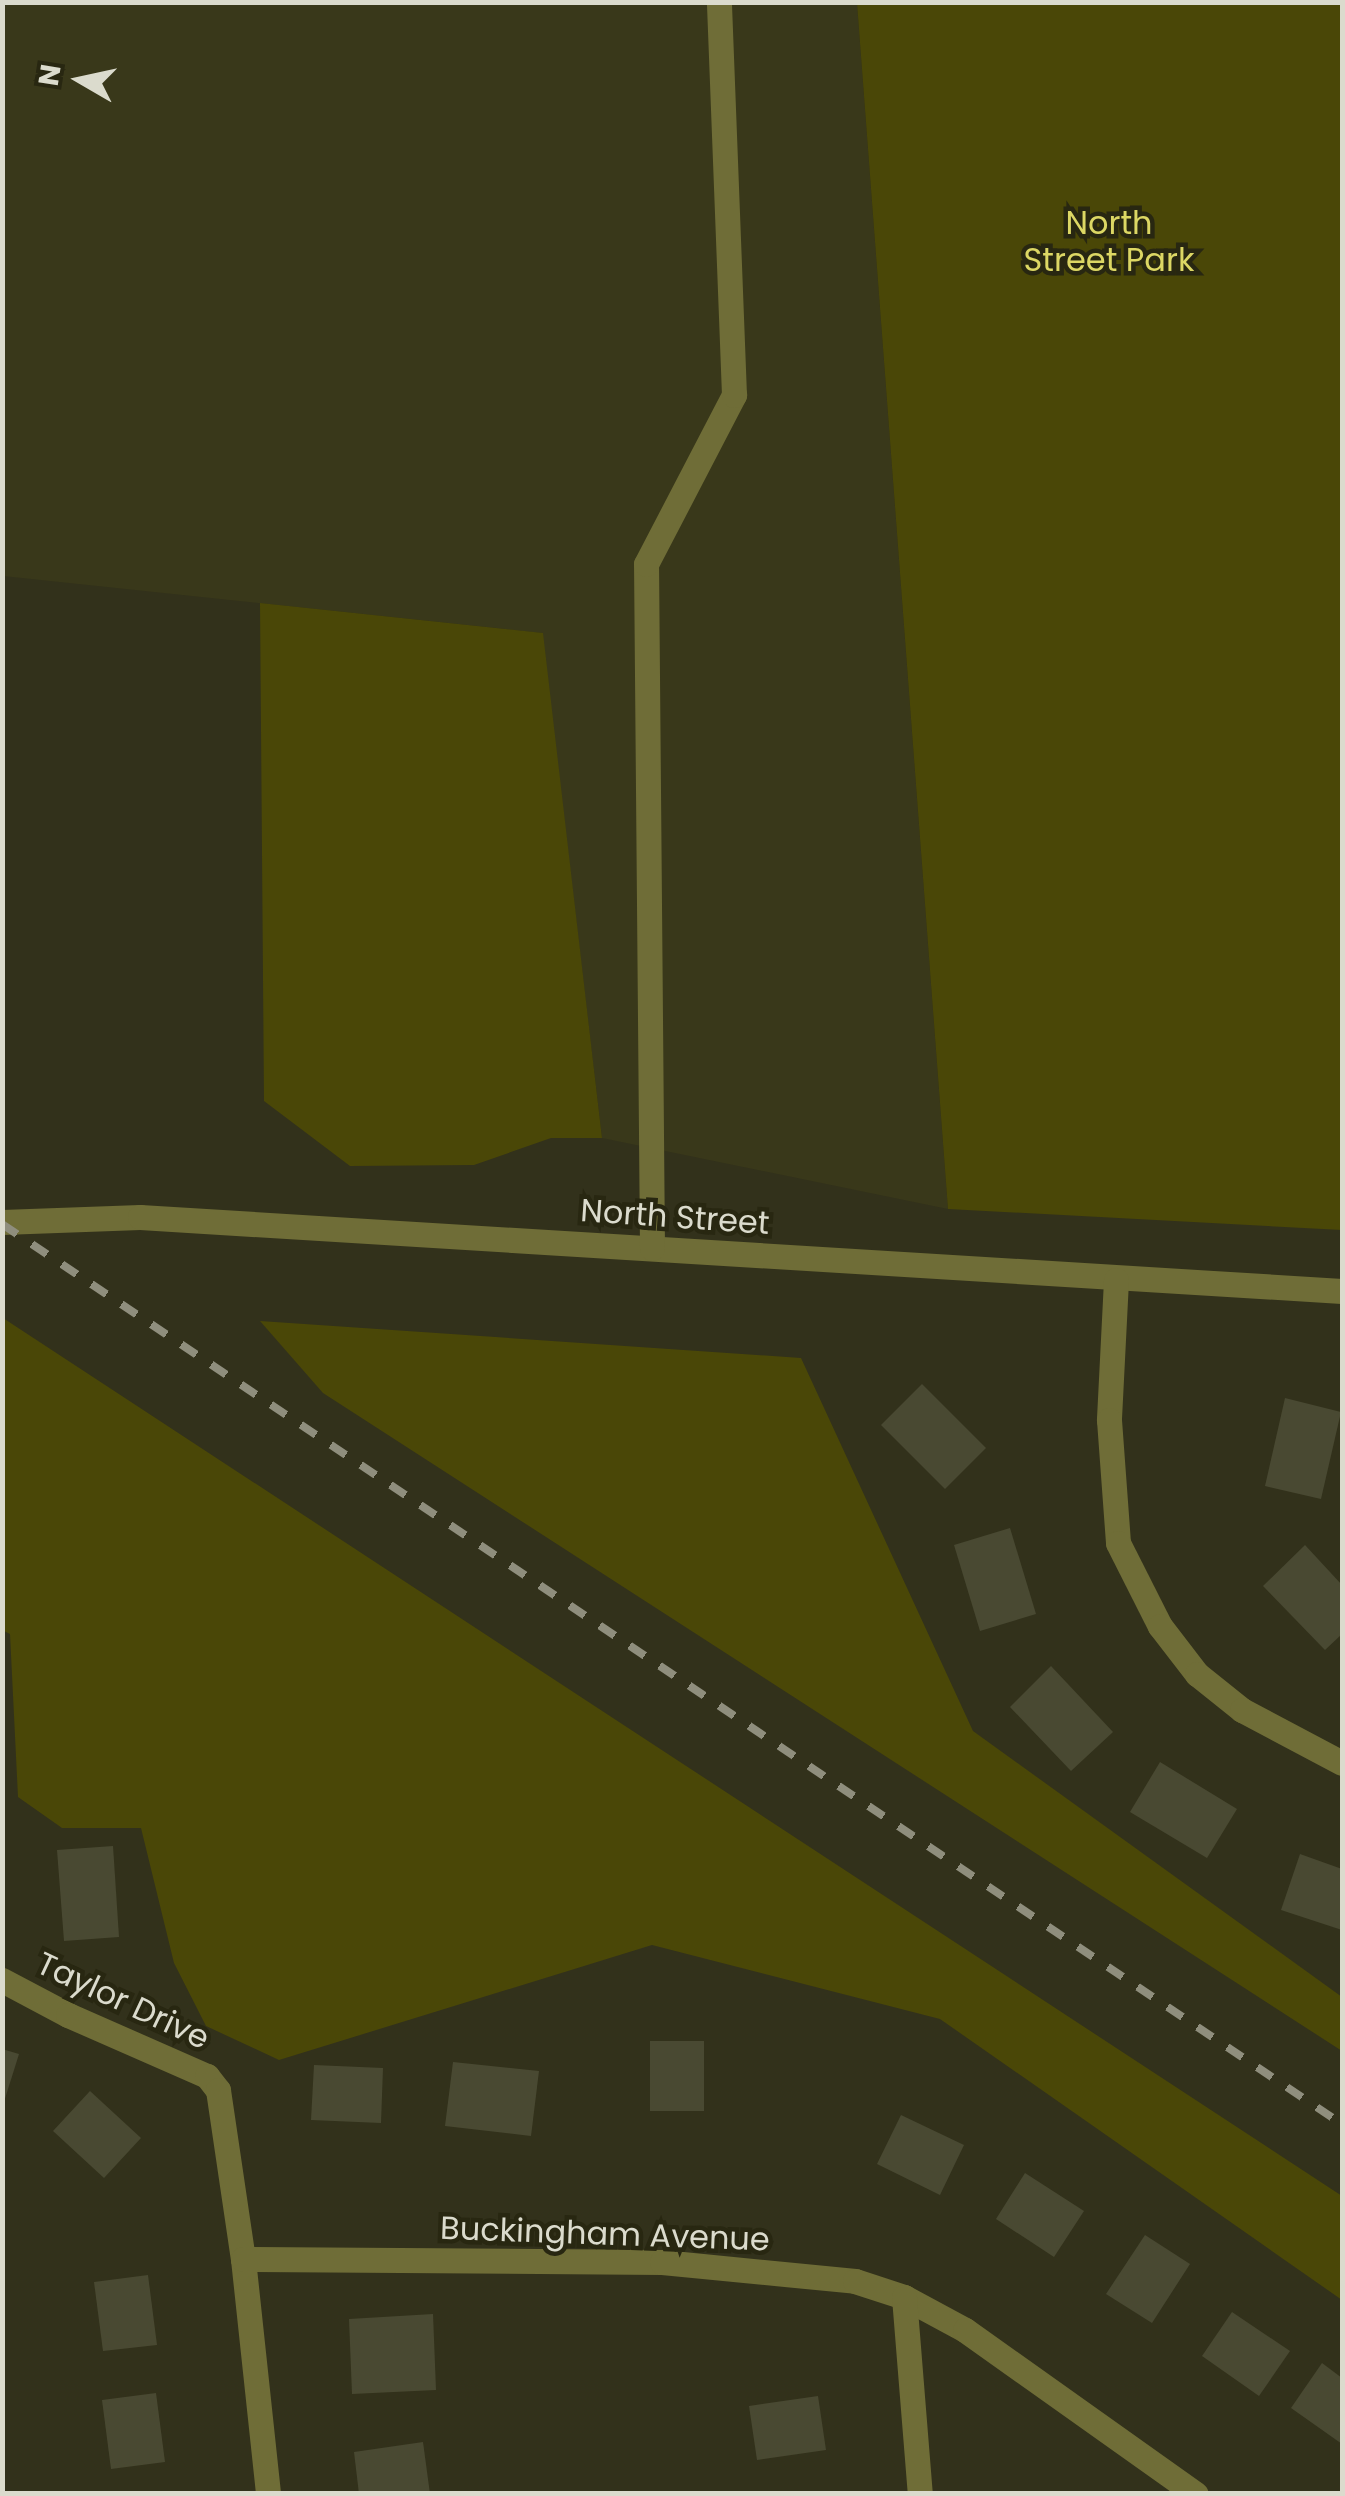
<!DOCTYPE html>
<html>
<head>
<meta charset="utf-8">
<style>
  body { margin:0 }
  #map { position:relative; width:1345px; height:2496px; overflow:hidden; background:#32311b; font-family:Poppins,sans-serif }
  div>[style] { position:absolute }
  .built>* { inset:0; background:#39381a }
  .green>* { inset:0; background:#4a4707 }
  .building>* { inset:0; background:#494932 }
  .minor>* { height:25px; margin:-12.5px; padding:0 12.5px; transform-origin:12.5px; border-radius:12.5px; background:#6f6d37 }
  .rail>* { height:8px; margin-top:-4px; transform-origin:0; background:repeating-linear-gradient(90deg,#8f8e7d 0 18px,transparent 0 36px) }
  span { translate:-50% -50%; white-space:nowrap; text-align:center; line-height:1.15; -webkit-text-stroke:9px #282711; paint-order:stroke }
  .park-label { font-size:32px; color:#dcd764 }
  .street-label { font-size:32px; color:#dbdbcd }
  .frame { position:absolute; inset:0; border:5px solid #dbdbcd; pointer-events:none }
  .north { position:absolute; left:30px; top:30px; width:100px; height:100px; -webkit-text-stroke:8px #282711; paint-order:stroke; rotate:279deg; font-size:28px; font-weight:700; line-height:40px; text-align:center; color:#dbdbcd }
  .north::after { content:''; display:block; margin:auto; width:35px; height:45px; background:#dbdbcd; clip-path:polygon(50% 0,100% 100%,50% 72%,0 100%) }
</style>
</head>
<body>
<div id="map">
  <div class="built">
    <div style="clip-path:polygon(3px 3px,857px 3px,948px 1209px,602px 1138px,542px 633px,3px 576px)"></div>
  </div>
  <div class="green">
    <div style="clip-path:polygon(857px 3px,1342px 3px,1342px 1230px,948px 1209px)"></div>
    <div style="clip-path:polygon(260px 603px,543px 633px,602px 1138px,551px 1138px,474px 1165px,350px 1166px,264px 1101px)"></div>
    <div style="clip-path:polygon(3px 1318px,1342px 2196px,1342px 2300px,940px 2019px,652px 1945px,279px 2060px,206px 2026px,174px 1963px,141px 1828px,62px 1828px,18px 1797px,10px 1634px,2px 1630px)"></div>
    <div style="clip-path:polygon(260px 1321px,801px 1358px,973px 1731px,1342px 1997px,1342px 2051px,323px 1393px)"></div>
  </div>
  <div class="building">
    <div style="clip-path:polygon(922px 1384px,986px 1448px,945px 1489px,881px 1425px)"></div>
    <div style="clip-path:polygon(1285px 1398px,1341px 1412px,1321px 1499px,1265px 1486px)"></div>
    <div style="clip-path:polygon(1010px 1528px,1036px 1614px,980px 1631px,954px 1545px)"></div>
    <div style="clip-path:polygon(1305px 1545px,1342px 1585px,1342px 1634px,1325px 1650px,1263px 1586px)"></div>
    <div style="clip-path:polygon(1051px 1666px,1113px 1732px,1071px 1771px,1010px 1707px)"></div>
    <div style="clip-path:polygon(1160px 1762px,1237px 1809px,1207px 1858px,1130px 1812px)"></div>
    <div style="clip-path:polygon(113px 1846px,119px 1937px,64px 1941px,57px 1850px)"></div>
    <div style="clip-path:polygon(1300px 1854px,1342px 1869px,1342px 1930px,1281px 1910px)"></div>
    <div style="clip-path:polygon(650px 2041px,704px 2041px,704px 2111px,650px 2111px)"></div>
    <div style="clip-path:polygon(2px 2049px,19px 2054px,3px 2105px,2px 2105px)"></div>
    <div style="clip-path:polygon(453px 2062px,539px 2071px,531px 2136px,445px 2126px)"></div>
    <div style="clip-path:polygon(314px 2065px,383px 2068px,381px 2123px,311px 2120px)"></div>
    <div style="clip-path:polygon(90px 2091px,141px 2138px,104px 2178px,53px 2131px)"></div>
    <div style="clip-path:polygon(901px 2115px,964px 2145px,940px 2195px,877px 2164px)"></div>
    <div style="clip-path:polygon(1025px 2173px,1084px 2211px,1054px 2257px,996px 2219px)"></div>
    <div style="clip-path:polygon(1145px 2235px,1190px 2264px,1152px 2323px,1106px 2294px)"></div>
    <div style="clip-path:polygon(148px 2275px,157px 2345px,103px 2351px,94px 2282px)"></div>
    <div style="clip-path:polygon(1232px 2312px,1290px 2351px,1259px 2396px,1202px 2356px)"></div>
    <div style="clip-path:polygon(433px 2314px,436px 2390px,352px 2394px,349px 2319px)"></div>
    <div style="clip-path:polygon(1322px 2363px,1342px 2378px,1342px 2444px,1291px 2408px)"></div>
    <div style="clip-path:polygon(156px 2393px,165px 2462px,111px 2469px,102px 2400px)"></div>
    <div style="clip-path:polygon(818px 2396px,826px 2450px,757px 2460px,749px 2406px)"></div>
    <div style="clip-path:polygon(423px 2442px,430px 2494px,359px 2494px,354px 2452px)"></div>
  </div>
  <div class="minor">
    <div style="left:2px;top:1222px;width:138px;rotate:-2.1deg"></div>
    <div style="left:140px;top:1217px;width:1204px;rotate:3.52deg"></div>
    <div style="left:652px;top:1248px;width:684px;rotate:-90.5deg"></div>
    <div style="left:646px;top:564px;width:191px;rotate:-62.5deg"></div>
    <div style="left:734px;top:395px;width:393px;rotate:-92.2deg"></div>
    <div style="left:1116px;top:1280px;width:140px;rotate:92.9deg"></div>
    <div style="left:1109px;top:1420px;width:123px;rotate:85.8deg"></div>
    <div style="left:1118px;top:1543px;width:93px;rotate:63.2deg"></div>
    <div style="left:1160px;top:1626px;width:61px;rotate:52.4deg"></div>
    <div style="left:1197px;top:1674px;width:58px;rotate:38.7deg"></div>
    <div style="left:1242px;top:1710px;width:113px;rotate:27.9deg"></div>
    <div style="left:2px;top:1980px;width:75px;rotate:27.9deg"></div>
    <div style="left:68px;top:2015px;width:152px;rotate:23.7deg"></div>
    <div style="left:207px;top:2076px;width:18px;rotate:52deg"></div>
    <div style="left:218px;top:2090px;width:171px;rotate:81.6deg"></div>
    <div style="left:243px;top:2259px;width:236px;rotate:83.9deg"></div>
    <div style="left:243px;top:2259px;width:419px;rotate:0.4deg"></div>
    <div style="left:662px;top:2262px;width:194px;rotate:5.6deg"></div>
    <div style="left:855px;top:2281px;width:52px;rotate:18.1deg"></div>
    <div style="left:904px;top:2297px;width:69px;rotate:28.4deg"></div>
    <div style="left:965px;top:2330px;width:283px;rotate:35.4deg"></div>
    <div style="left:904px;top:2297px;width:198px;rotate:85.4deg"></div>
  </div>
  <div class="rail">
    <div style="left:2px;top:1224px;width:1614px;rotate:33.89deg"></div>
  </div>
  <div class="park-label">
    <span style="left:1109px;top:242px">North<br>Street Park</span>
  </div>
  <div class="street-label">
    <span style="left:675px;top:1217px;rotate:4deg">North Street</span>
    <span style="left:123px;top:2001px;rotate:25deg">Taylor Drive</span>
    <span style="left:605px;top:2234px;rotate:2deg">Buckingham Avenue</span>
  </div>
  <div class="frame"></div>
  <div class="north">N</div>
</div>
</body>
</html>
